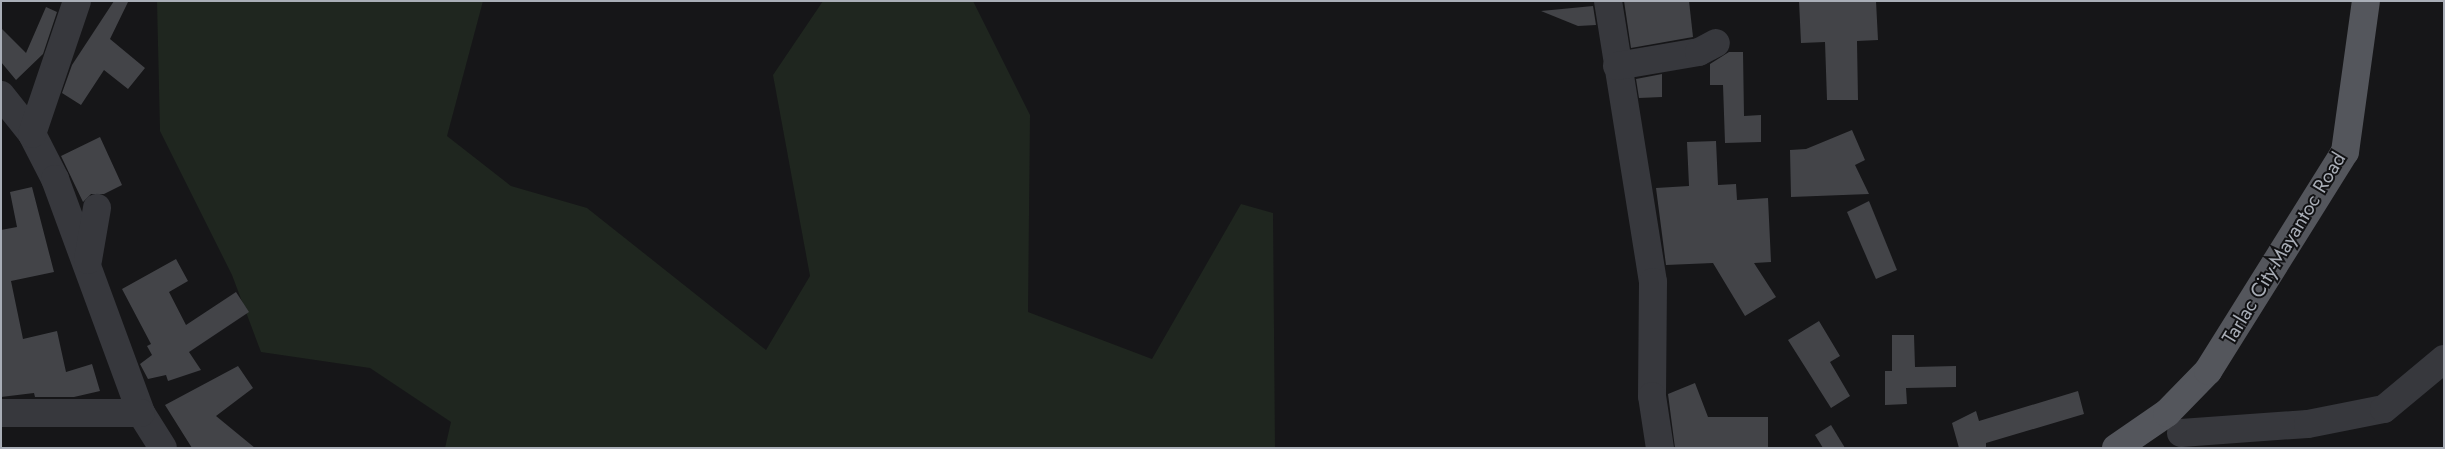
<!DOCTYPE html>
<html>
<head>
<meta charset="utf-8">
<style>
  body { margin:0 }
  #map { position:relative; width:2445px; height:449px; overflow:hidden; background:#161618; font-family:Jost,sans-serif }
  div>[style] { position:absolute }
  .green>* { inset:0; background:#1f261f }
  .building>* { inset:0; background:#434448 }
  .minor>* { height:28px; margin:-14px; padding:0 14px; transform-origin:14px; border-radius:14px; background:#37383d }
  .major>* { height:28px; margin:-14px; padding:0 14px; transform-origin:14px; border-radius:14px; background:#54565c }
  span { translate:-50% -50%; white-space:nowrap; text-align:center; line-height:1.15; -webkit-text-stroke:4px #111113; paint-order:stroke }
  .street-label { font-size:20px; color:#a9aeb7 }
  .frame { position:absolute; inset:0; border:2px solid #a9aeb7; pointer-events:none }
</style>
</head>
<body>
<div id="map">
  <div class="green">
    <div style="clip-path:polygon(157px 1px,483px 1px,447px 136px,511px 186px,587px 208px,766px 350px,810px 276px,773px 75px,823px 1px,973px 1px,1030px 115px,1028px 312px,1152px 359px,1241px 204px,1273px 213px,1275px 448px,445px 448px,451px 422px,370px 368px,261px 352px,232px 275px,160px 131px)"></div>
  </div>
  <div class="building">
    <div style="clip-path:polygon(114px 1px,128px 2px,110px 39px,145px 68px,128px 89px,104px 70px,81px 105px,62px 93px,72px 65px)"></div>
    <div style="clip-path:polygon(1624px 1px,1689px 1px,1693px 37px,1631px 48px)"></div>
    <div style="clip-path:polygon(1799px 1px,1876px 1px,1878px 40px,1857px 41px,1858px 100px,1827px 100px,1825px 42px,1801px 43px)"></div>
    <div style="clip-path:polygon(1593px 6px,1596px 25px,1578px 26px,1541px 11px)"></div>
    <div style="clip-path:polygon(46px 7px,57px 12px,43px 54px,16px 80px,1px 62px,1px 28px,26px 53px)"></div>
    <div style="clip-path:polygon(1729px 52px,1743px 52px,1744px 116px,1761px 115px,1761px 142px,1725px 143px,1723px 85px,1710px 85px,1710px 64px)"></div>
    <div style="clip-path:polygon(1662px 74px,1662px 97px,1639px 98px,1636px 79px)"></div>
    <div style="clip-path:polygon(1852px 130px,1865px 160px,1855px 165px,1869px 194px,1791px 197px,1790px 150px,1806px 149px)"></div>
    <div style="clip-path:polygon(100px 137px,122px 185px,104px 194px,91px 194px,83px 202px,61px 156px)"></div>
    <div style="clip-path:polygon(1716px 141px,1718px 185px,1736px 184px,1737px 200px,1768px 198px,1771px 262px,1754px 263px,1776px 297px,1745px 316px,1713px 263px,1666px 265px,1656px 188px,1689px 186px,1687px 142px)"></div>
    <div style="clip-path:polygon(32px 187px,54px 272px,11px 281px,23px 339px,57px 331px,66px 372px,92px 364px,100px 391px,74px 397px,35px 397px,34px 393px,1px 397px,1px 230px,17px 227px,10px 192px)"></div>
    <div style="clip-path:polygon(1869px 201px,1897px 270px,1876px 279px,1847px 212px)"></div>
    <div style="clip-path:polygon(176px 259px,188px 281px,169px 292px,186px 325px,236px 292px,249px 312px,189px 352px,201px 370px,168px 381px,166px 375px,148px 379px,140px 364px,152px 355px,147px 346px,151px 344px,122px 289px)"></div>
    <div style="clip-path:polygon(1819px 321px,1840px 356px,1830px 362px,1850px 396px,1831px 408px,1788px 340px)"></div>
    <div style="clip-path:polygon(1892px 335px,1914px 335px,1915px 367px,1956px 366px,1956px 387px,1906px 388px,1907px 404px,1885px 405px,1885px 371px,1892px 371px)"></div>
    <div style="clip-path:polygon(238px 366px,253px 388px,216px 416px,255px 448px,192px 448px,165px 405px)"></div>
    <div style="clip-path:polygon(1695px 383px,1708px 417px,1768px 417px,1768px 448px,1675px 448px,1668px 394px)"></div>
    <div style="clip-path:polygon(2078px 391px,2084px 414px,1986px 443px,1986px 448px,1959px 448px,1952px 423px,1976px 411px,1979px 421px)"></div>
    <div style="clip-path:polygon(1831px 425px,1845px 448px,1823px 448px,1815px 435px)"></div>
  </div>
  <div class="minor">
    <div style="left:1608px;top:1px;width:285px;rotate:80.9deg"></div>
    <div style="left:1653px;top:282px;width:114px;rotate:90.5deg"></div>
    <div style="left:1652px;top:396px;width:53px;rotate:81.3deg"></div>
    <div style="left:1617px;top:66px;width:83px;rotate:-9.7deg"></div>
    <div style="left:1699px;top:52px;width:19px;rotate:-28deg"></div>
    <div style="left:1px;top:95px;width:50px;rotate:51.5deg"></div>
    <div style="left:32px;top:134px;width:51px;rotate:62.9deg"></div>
    <div style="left:55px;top:179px;width:249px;rotate:69.8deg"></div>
    <div style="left:141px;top:413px;width:41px;rotate:57.8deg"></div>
    <div style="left:32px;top:134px;width:140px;rotate:-71.3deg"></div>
    <div style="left:88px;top:260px;width:53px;rotate:-80.2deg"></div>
    <div style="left:1px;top:413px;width:140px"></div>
    <div style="left:2181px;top:433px;width:127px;rotate:-4.1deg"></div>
    <div style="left:2308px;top:424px;width:77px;rotate:-11.2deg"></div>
    <div style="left:2384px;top:409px;width:78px;rotate:-39.8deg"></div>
  </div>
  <div class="major">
    <div style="left:2116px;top:448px;width:62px;rotate:-34.5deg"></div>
    <div style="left:2167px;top:413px;width:59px;rotate:-45.7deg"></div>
    <div style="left:2208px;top:371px;width:258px;rotate:-58deg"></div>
    <div style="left:2345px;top:152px;width:152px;rotate:-82.1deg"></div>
  </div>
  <div class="street-label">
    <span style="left:2284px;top:248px;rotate:-59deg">Tarlac City-Mayantoc Road</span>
  </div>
  <div class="frame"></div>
</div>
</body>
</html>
